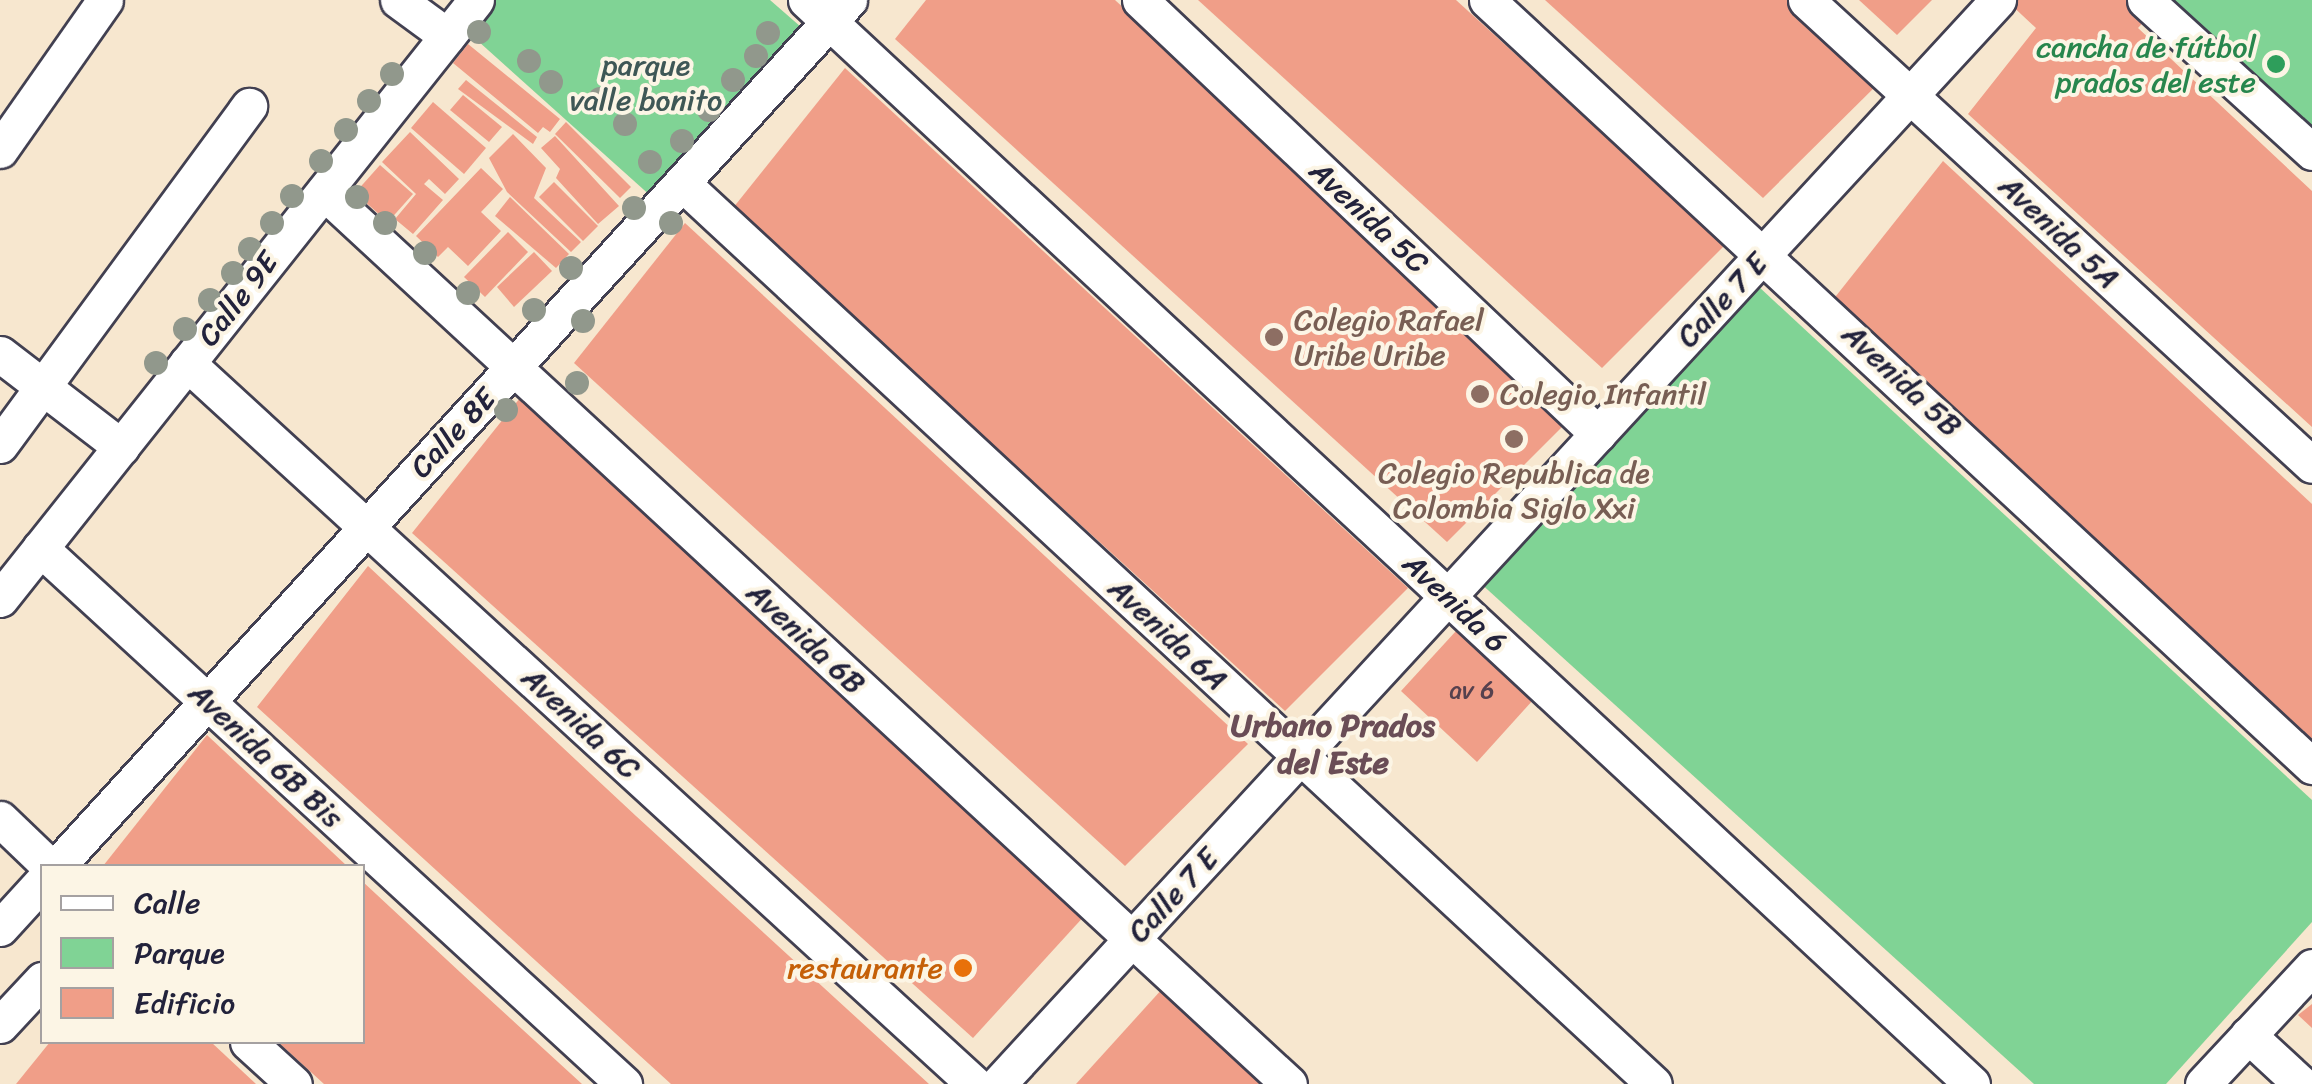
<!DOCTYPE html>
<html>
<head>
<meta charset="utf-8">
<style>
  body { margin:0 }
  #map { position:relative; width:2312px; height:1084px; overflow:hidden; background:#f7e7cf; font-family:Sriracha,sans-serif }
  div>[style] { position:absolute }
  .green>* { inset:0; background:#80d395 }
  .building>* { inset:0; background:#f09e88 }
  .roads { filter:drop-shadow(2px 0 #424051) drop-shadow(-2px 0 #424051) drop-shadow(0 2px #424051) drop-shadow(0 -2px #424051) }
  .minor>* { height:35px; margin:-17.5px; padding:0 17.5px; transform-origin:17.5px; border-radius:17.5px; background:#fff }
  .trees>* { width:24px; height:24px; margin:-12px; border-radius:50%; background:#91988c }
  .dots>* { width:28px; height:28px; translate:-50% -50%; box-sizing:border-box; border:5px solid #fcf5e5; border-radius:50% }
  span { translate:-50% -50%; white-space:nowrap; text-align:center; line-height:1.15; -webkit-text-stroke:8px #fcf5e5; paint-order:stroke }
  .number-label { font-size:25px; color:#56414e }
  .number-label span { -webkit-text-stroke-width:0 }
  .leisure-label { font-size:30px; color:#27864d }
  .right { translate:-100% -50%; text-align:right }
  .park-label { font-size:30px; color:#3e5756 }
  .street-label { font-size:30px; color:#22223b }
  .education-label { font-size:30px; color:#785e54 }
  .left { translate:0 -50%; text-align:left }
  .food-label { font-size:30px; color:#c56008 }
  .neighbourhood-label { font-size:32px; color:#6a4d56; font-weight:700 }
  .legend { position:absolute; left:40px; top:864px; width:325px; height:180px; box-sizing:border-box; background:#fcf5e5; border:2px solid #a5a1a1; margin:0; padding:12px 18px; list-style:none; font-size:30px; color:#22223b }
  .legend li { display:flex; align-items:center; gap:20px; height:50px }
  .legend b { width:50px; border:2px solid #a5a1a1 }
</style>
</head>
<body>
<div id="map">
  <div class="green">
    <div style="clip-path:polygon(493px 0,770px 0,801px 27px,653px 198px,468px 32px)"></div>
    <div style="clip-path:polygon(2170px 0,2312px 0,2312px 129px)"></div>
    <div style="clip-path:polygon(1758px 286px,2312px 800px,2312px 922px,2166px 1084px,2034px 1084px,1478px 581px)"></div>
  </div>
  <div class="building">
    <div style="clip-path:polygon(926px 0,1115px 0,1570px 419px,1447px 542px,895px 39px)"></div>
    <div style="clip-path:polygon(1198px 0,1456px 0,1725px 245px,1602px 368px)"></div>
    <div style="clip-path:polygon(1545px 0,1803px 0,1886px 76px,1763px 198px)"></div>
    <div style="clip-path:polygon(1859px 0,1932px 0,1897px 35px)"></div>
    <div style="clip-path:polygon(2006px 0,2134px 0,2150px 15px,2138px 28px,2312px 191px,2312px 427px,1968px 114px,2036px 28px)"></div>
    <div style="clip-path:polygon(468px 44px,560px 119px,550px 132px,543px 127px,538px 133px,453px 63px)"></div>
    <div style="clip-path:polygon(845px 68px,1408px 588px,1285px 711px,733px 208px)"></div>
    <div style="clip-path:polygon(466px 80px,537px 137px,533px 144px,458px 89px)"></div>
    <div style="clip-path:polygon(463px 95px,502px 127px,489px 142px,450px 110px)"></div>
    <div style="clip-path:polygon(433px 102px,486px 148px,464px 174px,411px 128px)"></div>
    <div style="clip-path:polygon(566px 122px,631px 187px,620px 198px,555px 134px)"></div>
    <div style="clip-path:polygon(410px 132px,459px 179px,445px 194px,429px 179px,424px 184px,443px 200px,413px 234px,395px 219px,416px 194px,382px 162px)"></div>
    <div style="clip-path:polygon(513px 134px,546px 168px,534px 198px,581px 242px,571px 252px,507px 192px,489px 158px)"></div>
    <div style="clip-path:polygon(555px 136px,619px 206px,598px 224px,556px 178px,560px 169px,541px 148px)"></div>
    <div style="clip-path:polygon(1943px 161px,2312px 504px,2312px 739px,1832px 301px)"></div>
    <div style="clip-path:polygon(380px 165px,413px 194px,388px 222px,355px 193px)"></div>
    <div style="clip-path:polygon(481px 168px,503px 189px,481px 212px,501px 231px,468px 266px,448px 247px,438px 257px,416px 236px)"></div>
    <div style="clip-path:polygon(554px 182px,598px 226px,583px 241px,539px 197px)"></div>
    <div style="clip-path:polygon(510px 197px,569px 254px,556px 268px,495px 216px)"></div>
    <div style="clip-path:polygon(685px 223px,1248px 744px,1125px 866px,574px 363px)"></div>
    <div style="clip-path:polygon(508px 232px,528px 252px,485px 297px,464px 277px)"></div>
    <div style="clip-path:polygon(534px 252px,552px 271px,514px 307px,497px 287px)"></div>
    <div style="clip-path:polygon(524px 393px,1087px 913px,973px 1038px,412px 533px)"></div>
    <div style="clip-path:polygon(368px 566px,636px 816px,929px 1084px,671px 1084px,257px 707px)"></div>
    <div style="clip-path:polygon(1467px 619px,1543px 689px,1477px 762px,1401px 691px)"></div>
    <div style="clip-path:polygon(207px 735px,347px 866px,103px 866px)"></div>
    <div style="clip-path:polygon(362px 881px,475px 986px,582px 1084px,324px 1084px,278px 1042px,362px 1042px)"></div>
    <div style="clip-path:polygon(1173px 977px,1281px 1084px,1076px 1084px)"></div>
    <div style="clip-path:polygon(2312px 1004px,2312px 1028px,2298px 1015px)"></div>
    <div style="clip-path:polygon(50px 1042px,211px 1042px,256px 1084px,16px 1084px)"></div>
  </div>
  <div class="roads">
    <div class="minor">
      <div style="left:398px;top:0;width:61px;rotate:36.3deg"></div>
      <div style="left:806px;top:0;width:1592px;rotate:42.91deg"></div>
      <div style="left:1140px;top:0;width:631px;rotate:43.46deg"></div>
      <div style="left:1487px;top:0;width:1126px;rotate:42.88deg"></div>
      <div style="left:1806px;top:0;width:687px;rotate:42.58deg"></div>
      <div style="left:2145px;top:0;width:226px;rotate:42.3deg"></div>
      <div style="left:0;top:150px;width:183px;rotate:-55deg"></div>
      <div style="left:682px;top:183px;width:1325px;rotate:42.83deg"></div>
      <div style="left:324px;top:192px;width:1314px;rotate:42.75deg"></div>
      <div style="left:0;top:354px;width:153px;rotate:37.5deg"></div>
      <div style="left:187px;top:363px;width:1067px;rotate:42.49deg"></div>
      <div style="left:0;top:445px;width:421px;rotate:-53.7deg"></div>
      <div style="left:40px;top:548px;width:793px;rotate:42.55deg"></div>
      <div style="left:0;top:599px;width:765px;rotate:-51.53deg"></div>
      <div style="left:0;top:819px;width:68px;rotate:43.8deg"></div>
      <div style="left:57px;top:866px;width:1174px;rotate:-47.56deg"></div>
      <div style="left:0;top:928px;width:62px;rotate:-47.6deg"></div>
      <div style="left:0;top:1025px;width:62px;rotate:-47deg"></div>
      <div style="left:2248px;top:1035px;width:72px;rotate:42.8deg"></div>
      <div style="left:248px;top:1042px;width:62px;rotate:42.4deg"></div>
      <div style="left:998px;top:1084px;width:1475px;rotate:-47.31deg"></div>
      <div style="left:2203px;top:1084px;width:160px;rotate:-47deg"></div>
    </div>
  </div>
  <div class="trees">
    <div style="left:479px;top:32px"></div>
    <div style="left:768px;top:33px"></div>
    <div style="left:756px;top:56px"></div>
    <div style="left:529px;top:61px"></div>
    <div style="left:392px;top:74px"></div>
    <div style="left:733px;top:80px"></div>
    <div style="left:551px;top:82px"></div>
    <div style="left:600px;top:99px"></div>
    <div style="left:369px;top:101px"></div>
    <div style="left:709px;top:110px"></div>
    <div style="left:625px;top:124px"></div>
    <div style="left:346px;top:130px"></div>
    <div style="left:682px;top:141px"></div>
    <div style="left:321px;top:161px"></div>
    <div style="left:650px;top:162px"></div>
    <div style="left:292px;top:196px"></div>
    <div style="left:357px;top:197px"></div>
    <div style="left:634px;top:208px"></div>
    <div style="left:272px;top:223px"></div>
    <div style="left:385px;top:223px"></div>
    <div style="left:671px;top:223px"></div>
    <div style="left:250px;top:249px"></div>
    <div style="left:425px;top:253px"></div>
    <div style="left:571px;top:268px"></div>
    <div style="left:233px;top:273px"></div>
    <div style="left:468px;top:293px"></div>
    <div style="left:210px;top:300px"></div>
    <div style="left:534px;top:310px"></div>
    <div style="left:583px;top:321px"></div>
    <div style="left:185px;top:329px"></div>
    <div style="left:156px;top:363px"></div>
    <div style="left:577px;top:383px"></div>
    <div style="left:506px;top:410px"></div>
  </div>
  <div class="dots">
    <div style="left:2276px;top:64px;background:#2e9e5b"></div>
    <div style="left:1274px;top:337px;background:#8d6e63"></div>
    <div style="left:1480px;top:394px;background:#8d6e63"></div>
    <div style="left:1514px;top:439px;background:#8d6e63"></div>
    <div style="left:963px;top:968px;background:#e8710a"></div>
  </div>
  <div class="number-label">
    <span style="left:1472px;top:690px">av 6</span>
  </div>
  <div class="leisure-label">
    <span class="right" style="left:2256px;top:64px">cancha de fútbol<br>prados del este</span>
  </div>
  <div class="park-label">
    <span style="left:646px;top:82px">parque<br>valle bonito</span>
  </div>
  <div class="street-label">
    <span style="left:1369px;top:217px;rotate:43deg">Avenida 5C</span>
    <span style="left:2059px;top:232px;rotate:43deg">Avenida 5A</span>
    <span style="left:238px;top:299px;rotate:-52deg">Calle 9E</span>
    <span style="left:1722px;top:300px;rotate:-47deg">Calle 7 E</span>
    <span style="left:1902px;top:380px;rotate:43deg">Avenida 5B</span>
    <span style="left:453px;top:433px;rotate:-47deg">Calle 8E</span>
    <span style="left:1455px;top:603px;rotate:43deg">Avenida 6</span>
    <span style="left:1168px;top:634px;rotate:43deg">Avenida 6A</span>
    <span style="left:806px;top:638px;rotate:43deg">Avenida 6B</span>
    <span style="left:581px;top:723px;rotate:43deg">Avenida 6C</span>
    <span style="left:266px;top:755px;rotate:43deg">Avenida 6B Bis</span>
    <span style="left:1173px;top:895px;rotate:-47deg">Calle 7 E</span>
  </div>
  <div class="education-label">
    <span class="left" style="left:1294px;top:337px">Colegio Rafael<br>Uribe Uribe</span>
    <span class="left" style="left:1500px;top:394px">Colegio Infantil</span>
    <span style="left:1514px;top:490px">Colegio Republica de<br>Colombia Siglo Xxi</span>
  </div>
  <div class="food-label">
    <span class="right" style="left:943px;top:968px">restaurante</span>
  </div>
  <div class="neighbourhood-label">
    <span style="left:1333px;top:745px">Urbano Prados<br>del Este</span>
  </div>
  <ul class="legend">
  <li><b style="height:12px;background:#fff"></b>Calle</li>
  <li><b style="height:28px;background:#80d395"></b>Parque</li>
  <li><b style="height:28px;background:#f09e88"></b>Edificio</li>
  </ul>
</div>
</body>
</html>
